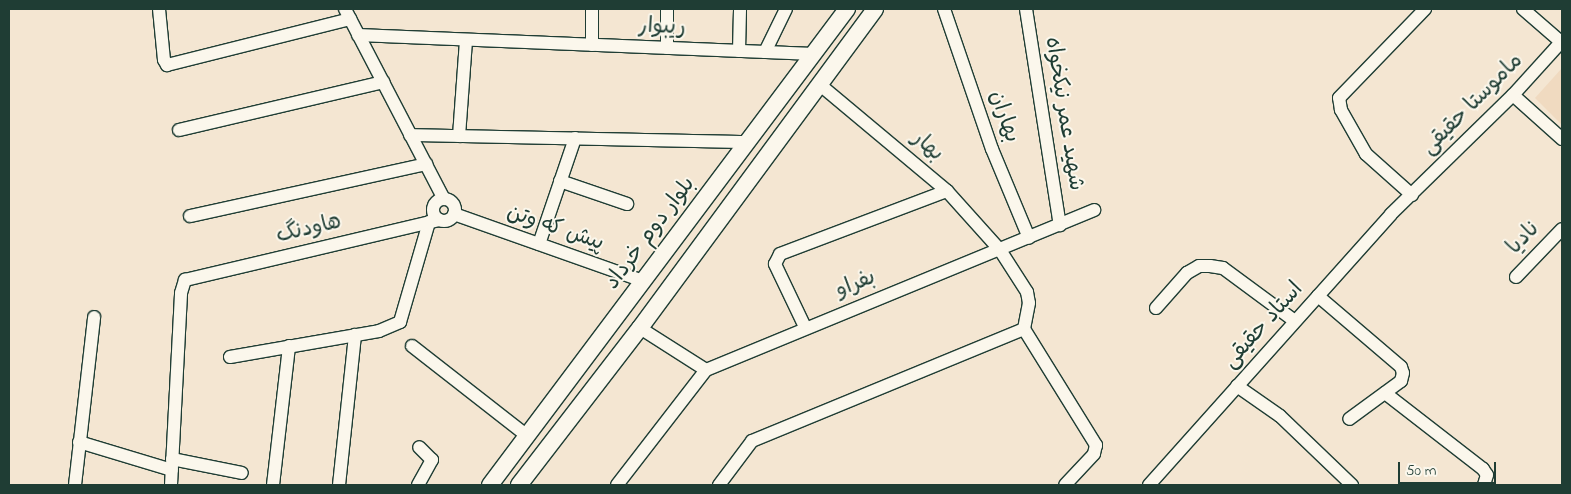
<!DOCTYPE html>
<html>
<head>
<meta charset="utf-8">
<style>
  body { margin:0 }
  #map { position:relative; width:1571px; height:494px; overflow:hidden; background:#f4e6d2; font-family:"Indie Flower","Playpen Sans Arabic",sans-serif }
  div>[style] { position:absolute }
  .built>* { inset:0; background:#f0dac0 }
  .roads { filter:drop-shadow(1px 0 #1f3d34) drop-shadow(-1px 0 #1f3d34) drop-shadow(0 1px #1f3d34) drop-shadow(0 -1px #1f3d34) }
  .minor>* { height:12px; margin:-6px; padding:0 6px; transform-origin:6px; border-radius:6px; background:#fbf7ec }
  .minor>.ring { margin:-6px; padding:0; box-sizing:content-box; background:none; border:12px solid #fbf7ec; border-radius:50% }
  .tertiary>* { height:16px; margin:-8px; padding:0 8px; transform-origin:8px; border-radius:8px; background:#fbf7ec }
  span { translate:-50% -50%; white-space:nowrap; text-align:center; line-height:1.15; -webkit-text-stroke:4px #fbf7ec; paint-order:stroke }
  .street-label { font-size:22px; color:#1f3d34 }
  .frame { position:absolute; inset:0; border:10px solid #1f3d34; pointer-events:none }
  .scale { position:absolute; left:1398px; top:462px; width:98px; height:22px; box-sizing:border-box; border:2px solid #1f3d34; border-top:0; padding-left:6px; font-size:15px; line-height:18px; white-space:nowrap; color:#1f3d34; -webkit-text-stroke:4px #fbf7ec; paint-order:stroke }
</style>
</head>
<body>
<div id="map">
  <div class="built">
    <div style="clip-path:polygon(1562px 68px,1562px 125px,1535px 98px)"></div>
  </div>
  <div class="roads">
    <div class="minor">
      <div style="left:159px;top:9px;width:51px;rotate:84.4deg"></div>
      <div style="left:164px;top:60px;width:6px;rotate:59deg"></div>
      <div style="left:167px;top:65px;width:189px;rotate:-14.1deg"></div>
      <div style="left:345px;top:9px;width:214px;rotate:62.5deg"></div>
      <div style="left:592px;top:9px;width:36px;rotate:90deg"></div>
      <div style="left:944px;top:9px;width:148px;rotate:71.1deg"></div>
      <div style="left:992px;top:149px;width:96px;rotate:67.4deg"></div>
      <div style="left:1026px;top:9px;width:219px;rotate:81.1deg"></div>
      <div style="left:1523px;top:9px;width:50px;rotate:41deg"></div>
      <div style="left:358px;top:35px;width:456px;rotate:2.4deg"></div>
      <div style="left:667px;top:48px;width:39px;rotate:-90deg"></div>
      <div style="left:739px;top:51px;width:42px;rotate:-88.6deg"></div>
      <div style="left:765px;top:52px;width:48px;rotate:-64deg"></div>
      <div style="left:819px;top:84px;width:167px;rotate:39.9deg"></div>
      <div style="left:947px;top:191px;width:79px;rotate:48.1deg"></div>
      <div style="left:1000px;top:250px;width:50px;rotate:57.3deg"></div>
      <div style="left:1027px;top:292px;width:11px;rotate:80deg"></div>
      <div style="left:1029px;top:303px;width:26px;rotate:101deg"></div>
      <div style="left:1024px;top:329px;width:137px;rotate:58.2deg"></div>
      <div style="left:1096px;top:445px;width:9px;rotate:103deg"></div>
      <div style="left:1094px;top:454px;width:42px;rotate:133.1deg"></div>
      <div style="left:1513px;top:95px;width:66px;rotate:41.9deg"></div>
      <div style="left:179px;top:130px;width:210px;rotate:-13.2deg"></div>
      <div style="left:410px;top:135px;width:337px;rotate:1.2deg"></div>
      <div style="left:459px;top:136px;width:96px;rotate:-85.8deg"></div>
      <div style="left:560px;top:181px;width:71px;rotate:18.9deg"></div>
      <div style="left:1412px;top:195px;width:62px;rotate:-138.3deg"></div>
      <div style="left:1366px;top:154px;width:51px;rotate:-119.6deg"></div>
      <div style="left:1341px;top:110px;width:12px;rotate:-99deg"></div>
      <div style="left:1339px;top:98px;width:124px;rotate:-46deg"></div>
      <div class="ring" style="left:433px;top:199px;width:10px;height:10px"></div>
      <div style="left:454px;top:214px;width:201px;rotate:19.5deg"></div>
      <div style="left:190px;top:216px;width:242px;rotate:-12.4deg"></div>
      <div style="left:539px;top:244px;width:112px;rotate:-71.2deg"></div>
      <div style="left:1516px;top:277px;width:66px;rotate:-46.2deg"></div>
      <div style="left:1318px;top:296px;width:109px;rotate:40.5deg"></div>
      <div style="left:1401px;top:367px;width:6px;rotate:72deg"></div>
      <div style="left:1403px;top:373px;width:8px;rotate:104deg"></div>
      <div style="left:1401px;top:381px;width:64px;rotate:143.8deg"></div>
      <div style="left:1156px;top:308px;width:47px;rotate:-48.5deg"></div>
      <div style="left:1187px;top:273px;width:14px;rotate:-30deg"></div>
      <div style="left:1199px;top:266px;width:11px"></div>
      <div style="left:1210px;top:266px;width:13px;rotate:9deg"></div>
      <div style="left:1223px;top:268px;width:89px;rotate:36.4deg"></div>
      <div style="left:805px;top:327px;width:70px;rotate:-115.5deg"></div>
      <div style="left:775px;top:264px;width:11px;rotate:-63deg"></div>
      <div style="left:780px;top:254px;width:178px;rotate:-20.7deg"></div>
      <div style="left:640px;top:328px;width:78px;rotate:32.5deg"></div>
      <div style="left:706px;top:370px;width:420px;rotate:-22.4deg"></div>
      <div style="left:412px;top:346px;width:146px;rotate:38deg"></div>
      <div style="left:230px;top:357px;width:151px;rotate:-9.9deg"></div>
      <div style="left:379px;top:331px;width:23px;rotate:-23deg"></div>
      <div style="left:400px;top:322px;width:104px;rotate:-73.8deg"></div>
      <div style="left:1237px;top:386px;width:52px;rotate:34.9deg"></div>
      <div style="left:1280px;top:416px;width:100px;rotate:43.8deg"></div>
      <div style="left:1385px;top:393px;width:124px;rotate:37.8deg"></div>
      <div style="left:1483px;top:469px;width:7px;rotate:56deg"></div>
      <div style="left:1487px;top:475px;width:10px;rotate:107deg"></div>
      <div style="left:79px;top:442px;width:97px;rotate:16.8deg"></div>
      <div style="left:172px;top:459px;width:71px;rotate:11.3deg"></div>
      <div style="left:75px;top:485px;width:169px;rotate:-83.5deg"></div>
      <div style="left:171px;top:485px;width:192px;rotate:-87deg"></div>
      <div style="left:181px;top:293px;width:14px;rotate:-73deg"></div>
      <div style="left:185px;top:280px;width:261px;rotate:-13.3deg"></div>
      <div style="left:273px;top:485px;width:140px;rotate:-83.4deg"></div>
      <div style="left:339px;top:485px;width:151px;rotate:-83.9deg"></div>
      <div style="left:418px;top:485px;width:29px;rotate:-61deg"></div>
      <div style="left:432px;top:460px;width:18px;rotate:-135deg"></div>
      <div style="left:617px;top:485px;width:145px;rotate:-52.3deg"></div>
      <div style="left:719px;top:485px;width:55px;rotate:-53.1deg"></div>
      <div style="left:752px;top:441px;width:294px;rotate:-22.4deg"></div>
      <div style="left:1149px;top:485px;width:363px;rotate:-48.2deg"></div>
      <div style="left:1391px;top:214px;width:170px;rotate:-44.3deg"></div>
      <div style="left:1513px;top:95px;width:73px;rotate:-47.8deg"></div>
    </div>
    <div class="tertiary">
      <div style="left:490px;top:485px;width:595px;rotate:-53.13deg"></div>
      <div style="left:519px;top:485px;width:198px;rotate:-52.4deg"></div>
      <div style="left:640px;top:328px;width:396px;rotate:-53.6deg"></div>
    </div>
  </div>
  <div class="street-label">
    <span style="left:662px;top:28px;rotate:2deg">ریبوار</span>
    <span style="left:1473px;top:105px;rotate:-45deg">ماموستا حقیقی</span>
    <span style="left:1063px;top:114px;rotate:81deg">شهید عمر نیکخواه</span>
    <span style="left:1003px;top:117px;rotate:71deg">بهاران</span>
    <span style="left:927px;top:147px;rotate:41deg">بهار</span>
    <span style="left:555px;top:229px;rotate:19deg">پیش که وتن</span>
    <span style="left:309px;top:230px;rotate:-13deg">هاودنگ</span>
    <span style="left:651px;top:234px;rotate:-53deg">بلوار دوم خرداد</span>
    <span style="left:1524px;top:239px;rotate:-46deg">نادیا</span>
    <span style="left:856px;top:285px;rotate:-22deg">بفراو</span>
    <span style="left:1264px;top:326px;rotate:-48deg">استاد حقیقی</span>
  </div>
  <div class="frame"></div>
  <div class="scale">50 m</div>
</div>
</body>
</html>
